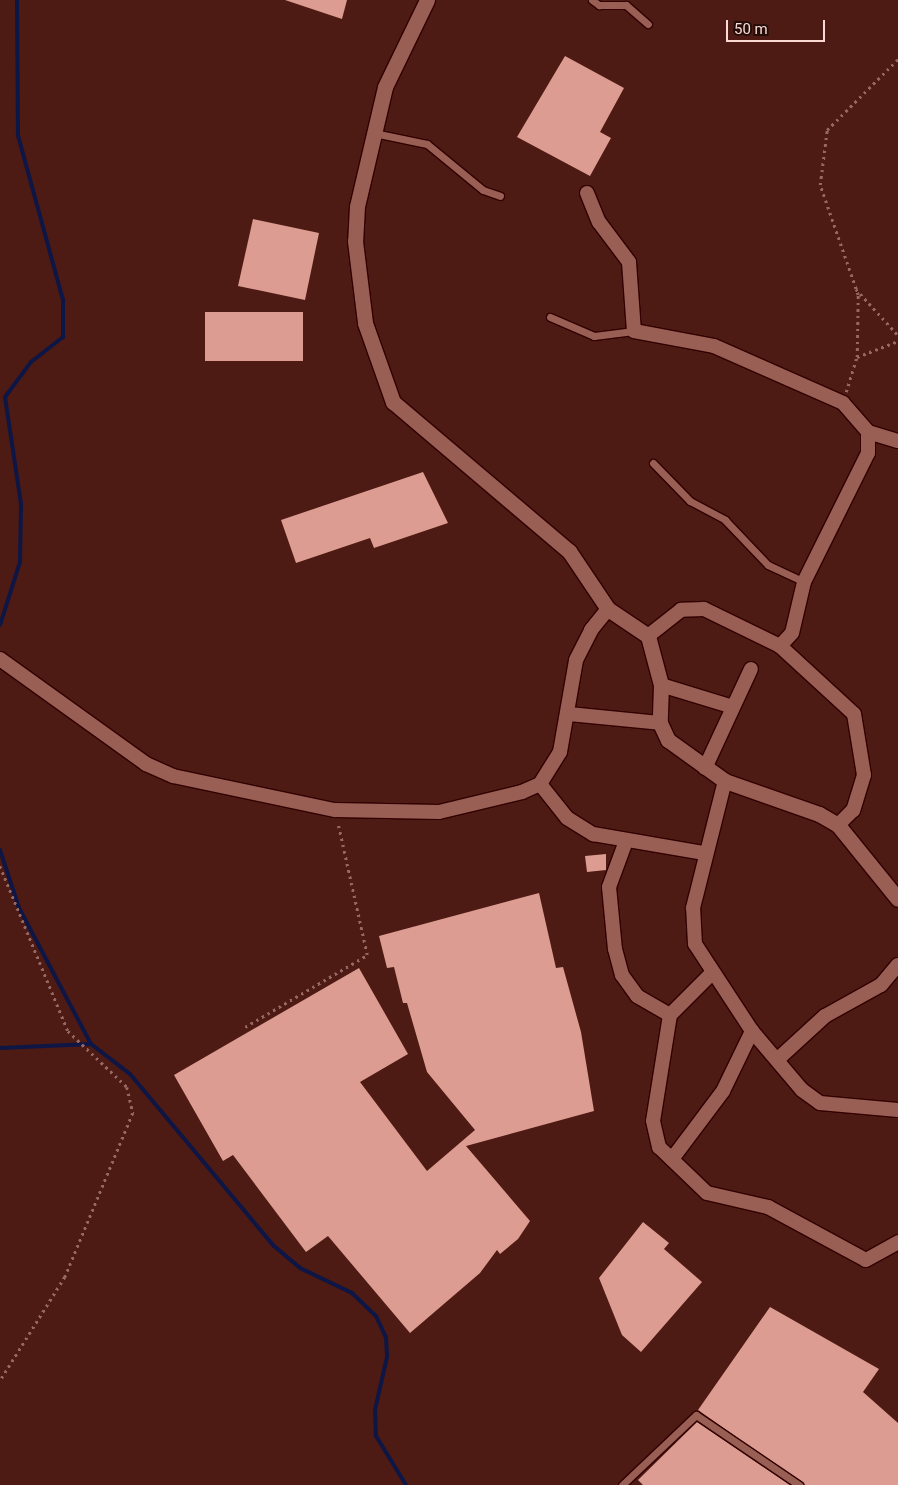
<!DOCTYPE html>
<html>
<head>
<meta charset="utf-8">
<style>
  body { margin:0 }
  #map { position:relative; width:898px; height:1485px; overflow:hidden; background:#4e1a14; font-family:Roboto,sans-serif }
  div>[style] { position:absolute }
  .stream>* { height:4px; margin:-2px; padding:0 2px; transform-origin:2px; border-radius:2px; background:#0d1645 }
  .building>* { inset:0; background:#dd9c91 }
  .path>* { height:2.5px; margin-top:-1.25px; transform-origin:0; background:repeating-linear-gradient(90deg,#956862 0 2.5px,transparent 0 6.5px) }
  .roads { filter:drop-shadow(1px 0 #310100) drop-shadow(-1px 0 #310100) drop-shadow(0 1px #310100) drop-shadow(0 -1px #310100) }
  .lane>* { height:7px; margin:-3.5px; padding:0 3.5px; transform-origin:3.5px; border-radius:3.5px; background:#995e54 }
  .street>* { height:14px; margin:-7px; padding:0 7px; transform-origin:7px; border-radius:7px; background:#995e54 }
  .secondary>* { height:15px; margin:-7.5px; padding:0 7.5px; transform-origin:7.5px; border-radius:7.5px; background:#995e54 }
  span { translate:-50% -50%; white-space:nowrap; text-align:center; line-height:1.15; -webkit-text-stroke:5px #250e0a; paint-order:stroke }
  .scale { position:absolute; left:726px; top:20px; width:99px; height:22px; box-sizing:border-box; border:2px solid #fbd9d3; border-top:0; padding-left:6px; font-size:15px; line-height:18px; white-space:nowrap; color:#fbd9d3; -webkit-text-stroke:4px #250e0a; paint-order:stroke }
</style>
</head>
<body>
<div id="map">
  <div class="stream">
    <div style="left:0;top:625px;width:66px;rotate:-72.4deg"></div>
    <div style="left:20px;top:562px;width:58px;rotate:-89deg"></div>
    <div style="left:21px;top:504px;width:108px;rotate:-98.5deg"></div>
    <div style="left:5px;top:397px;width:44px;rotate:-53.4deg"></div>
    <div style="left:31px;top:362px;width:41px;rotate:-38deg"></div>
    <div style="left:63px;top:337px;width:37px;rotate:-90deg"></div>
    <div style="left:63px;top:300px;width:170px;rotate:-105.3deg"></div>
    <div style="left:18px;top:136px;width:136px;rotate:-90.4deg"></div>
    <div style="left:0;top:850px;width:61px;rotate:71.9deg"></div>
    <div style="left:19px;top:908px;width:154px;rotate:62.1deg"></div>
    <div style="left:91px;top:1044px;width:49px;rotate:37.6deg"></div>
    <div style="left:130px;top:1074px;width:224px;rotate:50.1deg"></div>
    <div style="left:274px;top:1246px;width:34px;rotate:40deg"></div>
    <div style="left:300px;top:1268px;width:58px;rotate:25.7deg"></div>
    <div style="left:352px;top:1293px;width:33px;rotate:44deg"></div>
    <div style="left:376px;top:1316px;width:23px;rotate:65deg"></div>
    <div style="left:386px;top:1337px;width:20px;rotate:87deg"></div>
    <div style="left:387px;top:1357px;width:54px;rotate:102.8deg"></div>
    <div style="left:375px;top:1410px;width:26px;rotate:88deg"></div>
    <div style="left:376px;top:1436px;width:57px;rotate:58.5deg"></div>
    <div style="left:0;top:1048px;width:91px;rotate:-2.5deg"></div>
  </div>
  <div class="building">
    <div style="clip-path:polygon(285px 0,347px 0,342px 19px)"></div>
    <div style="clip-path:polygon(565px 56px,624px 88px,600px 132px,611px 138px,590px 176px,517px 137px)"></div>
    <div style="clip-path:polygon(253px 219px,319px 233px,305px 300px,238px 286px)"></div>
    <div style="clip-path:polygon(205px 312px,303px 312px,303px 361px,205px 361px)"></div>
    <div style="clip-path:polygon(423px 472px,448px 523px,374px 548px,370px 538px,296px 563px,281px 520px)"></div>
    <div style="clip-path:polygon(606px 854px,606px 870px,587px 872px,585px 856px)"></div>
    <div style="clip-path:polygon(539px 893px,556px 968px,563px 967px,581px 1032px,594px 1111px,466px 1146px,530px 1221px,518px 1239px,500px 1254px,497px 1250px,480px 1273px,410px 1333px,328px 1236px,306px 1252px,233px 1155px,223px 1161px,174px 1075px,359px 968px,408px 1054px,360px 1082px,427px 1171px,475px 1130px,427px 1072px,407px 1003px,403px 1003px,394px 967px,387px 968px,379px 936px)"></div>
    <div style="clip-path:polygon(643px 1222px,669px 1243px,664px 1249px,702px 1282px,641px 1352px,622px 1335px,599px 1278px)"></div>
    <div style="clip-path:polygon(770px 1307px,879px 1369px,863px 1392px,898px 1423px,898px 1485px,804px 1485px,698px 1410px)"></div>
    <div style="clip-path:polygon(697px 1422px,790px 1485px,643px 1485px,638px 1480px)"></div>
  </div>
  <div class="path">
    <div style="left:856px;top:289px;width:62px;rotate:47.6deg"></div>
    <div style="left:857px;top:357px;width:44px;rotate:-21.3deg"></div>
    <div style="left:846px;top:392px;width:37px;rotate:-73deg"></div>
    <div style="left:857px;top:357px;width:62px;rotate:-89.1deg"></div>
    <div style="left:858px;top:295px;width:116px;rotate:-109.1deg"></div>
    <div style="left:820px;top:185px;width:55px;rotate:-82.7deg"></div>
    <div style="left:827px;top:130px;width:100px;rotate:-45deg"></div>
    <div style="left:0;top:866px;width:178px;rotate:67.6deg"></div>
    <div style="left:68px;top:1031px;width:81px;rotate:43.5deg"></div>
    <div style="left:127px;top:1087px;width:27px;rotate:77deg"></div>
    <div style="left:133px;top:1113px;width:178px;rotate:112.5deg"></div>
    <div style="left:65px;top:1277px;width:123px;rotate:122deg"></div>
    <div style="left:245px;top:1027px;width:142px;rotate:-30.5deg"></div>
    <div style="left:367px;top:955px;width:134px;rotate:-102.5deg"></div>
  </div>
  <div class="roads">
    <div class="lane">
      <div style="left:592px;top:0;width:9px;rotate:36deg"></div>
      <div style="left:599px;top:5px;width:27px"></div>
      <div style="left:626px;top:5px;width:29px;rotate:41deg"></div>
      <div style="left:374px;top:133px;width:54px;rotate:11.7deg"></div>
      <div style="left:427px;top:144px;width:72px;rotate:39.4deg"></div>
      <div style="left:483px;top:190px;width:18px;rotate:19deg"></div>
      <div style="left:550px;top:317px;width:48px;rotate:23.4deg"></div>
      <div style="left:594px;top:336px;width:40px;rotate:-7.1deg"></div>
      <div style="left:653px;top:463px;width:53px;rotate:45.8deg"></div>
      <div style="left:690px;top:501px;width:40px;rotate:28deg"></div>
      <div style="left:725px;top:520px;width:62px;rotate:46.3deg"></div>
      <div style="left:768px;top:565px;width:40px;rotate:25deg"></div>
      <div style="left:622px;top:1485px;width:102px;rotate:-43.4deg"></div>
      <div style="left:696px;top:1415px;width:125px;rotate:34.2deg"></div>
    </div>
    <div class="street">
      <div style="left:587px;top:193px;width:31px;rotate:68deg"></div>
      <div style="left:599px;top:222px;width:50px;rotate:53.1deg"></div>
      <div style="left:629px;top:262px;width:69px;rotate:85.9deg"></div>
      <div style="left:634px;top:331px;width:81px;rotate:10.6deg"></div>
      <div style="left:714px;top:346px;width:141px;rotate:23.8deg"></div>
      <div style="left:843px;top:403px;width:38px;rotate:49deg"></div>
      <div style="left:868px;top:432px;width:21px;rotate:90deg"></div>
      <div style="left:868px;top:453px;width:144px;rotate:116.4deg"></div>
      <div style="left:804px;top:582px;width:52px;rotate:103.2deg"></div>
      <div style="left:792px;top:633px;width:18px;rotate:133deg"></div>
      <div style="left:780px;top:646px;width:85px;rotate:-154deg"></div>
      <div style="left:704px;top:609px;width:23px;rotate:178deg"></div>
      <div style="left:681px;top:610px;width:42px;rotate:141.8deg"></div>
      <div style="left:868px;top:432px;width:31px;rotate:17deg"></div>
      <div style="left:780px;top:646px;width:100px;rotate:42.6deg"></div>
      <div style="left:854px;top:714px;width:62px;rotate:80.7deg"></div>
      <div style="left:864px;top:775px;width:37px;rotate:107deg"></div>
      <div style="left:853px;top:810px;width:21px;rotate:135deg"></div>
      <div style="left:0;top:659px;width:180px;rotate:35.7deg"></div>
      <div style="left:146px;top:764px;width:30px;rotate:24deg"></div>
      <div style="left:173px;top:776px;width:166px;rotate:11.9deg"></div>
      <div style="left:335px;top:810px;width:104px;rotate:1.1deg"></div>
      <div style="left:439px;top:812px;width:85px;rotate:-13.5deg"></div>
      <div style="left:522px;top:792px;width:20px;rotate:-24deg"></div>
      <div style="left:540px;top:784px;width:38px;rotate:-58deg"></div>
      <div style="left:560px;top:752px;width:93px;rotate:-80.1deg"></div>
      <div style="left:576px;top:660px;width:34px;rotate:-63deg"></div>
      <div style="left:591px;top:630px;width:27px;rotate:-51deg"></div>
      <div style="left:661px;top:685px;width:75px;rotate:17deg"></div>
      <div style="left:569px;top:714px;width:91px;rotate:5.6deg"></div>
      <div style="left:705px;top:768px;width:109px;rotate:-65.1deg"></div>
      <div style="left:540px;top:784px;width:43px;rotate:51.5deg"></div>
      <div style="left:567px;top:818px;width:31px;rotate:32deg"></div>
      <div style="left:593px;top:834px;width:113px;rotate:9.7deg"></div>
      <div style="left:626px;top:841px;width:49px;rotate:110.3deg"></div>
      <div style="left:609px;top:887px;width:62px;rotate:84.5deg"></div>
      <div style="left:615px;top:949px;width:27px;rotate:75deg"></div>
      <div style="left:622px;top:975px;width:26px;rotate:54deg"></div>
      <div style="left:637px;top:996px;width:38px;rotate:30deg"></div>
      <div style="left:712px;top:973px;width:59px;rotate:135deg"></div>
      <div style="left:670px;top:1015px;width:107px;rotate:99.1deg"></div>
      <div style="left:653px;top:1121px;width:27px;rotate:77deg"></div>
      <div style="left:659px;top:1147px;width:66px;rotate:43.8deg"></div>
      <div style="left:707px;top:1193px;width:63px;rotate:12.9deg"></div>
      <div style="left:768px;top:1207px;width:111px;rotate:28.4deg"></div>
      <div style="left:866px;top:1260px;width:37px;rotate:-29deg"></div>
      <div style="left:752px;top:1031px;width:77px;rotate:49.7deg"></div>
      <div style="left:802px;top:1090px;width:22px;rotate:36deg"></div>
      <div style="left:820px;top:1103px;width:78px;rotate:5.1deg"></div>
      <div style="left:778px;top:1059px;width:64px;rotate:-42.5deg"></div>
      <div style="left:825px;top:1016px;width:64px;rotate:-29deg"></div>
      <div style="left:881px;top:985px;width:26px;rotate:-50deg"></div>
      <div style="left:672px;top:1159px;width:85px;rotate:-53.1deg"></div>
      <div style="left:723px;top:1091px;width:67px;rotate:-64.2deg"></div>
      <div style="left:752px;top:1031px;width:104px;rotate:-123.2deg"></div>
      <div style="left:695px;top:944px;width:36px;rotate:-93deg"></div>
      <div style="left:693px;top:908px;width:131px;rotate:-75.9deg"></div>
    </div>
    <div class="secondary">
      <div style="left:427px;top:0;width:97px;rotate:115.8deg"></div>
      <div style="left:385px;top:87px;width:122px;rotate:103.2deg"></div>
      <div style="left:357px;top:206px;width:35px;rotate:93deg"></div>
      <div style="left:355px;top:241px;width:83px;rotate:83deg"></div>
      <div style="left:365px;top:323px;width:84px;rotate:70.5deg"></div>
      <div style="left:393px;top:402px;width:231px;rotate:40.3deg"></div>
      <div style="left:569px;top:551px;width:70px;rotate:56.1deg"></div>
      <div style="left:608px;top:609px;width:48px;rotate:34deg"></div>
      <div style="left:648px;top:636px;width:51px;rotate:75.1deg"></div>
      <div style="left:661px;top:685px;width:38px;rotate:92deg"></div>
      <div style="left:660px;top:723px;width:19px;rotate:65deg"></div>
      <div style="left:668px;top:740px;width:70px;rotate:35.7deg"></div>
      <div style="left:725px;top:781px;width:100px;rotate:19.3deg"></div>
      <div style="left:819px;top:814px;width:22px;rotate:30deg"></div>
      <div style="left:838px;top:825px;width:95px;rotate:51deg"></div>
    </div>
  </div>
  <div class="scale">50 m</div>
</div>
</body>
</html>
